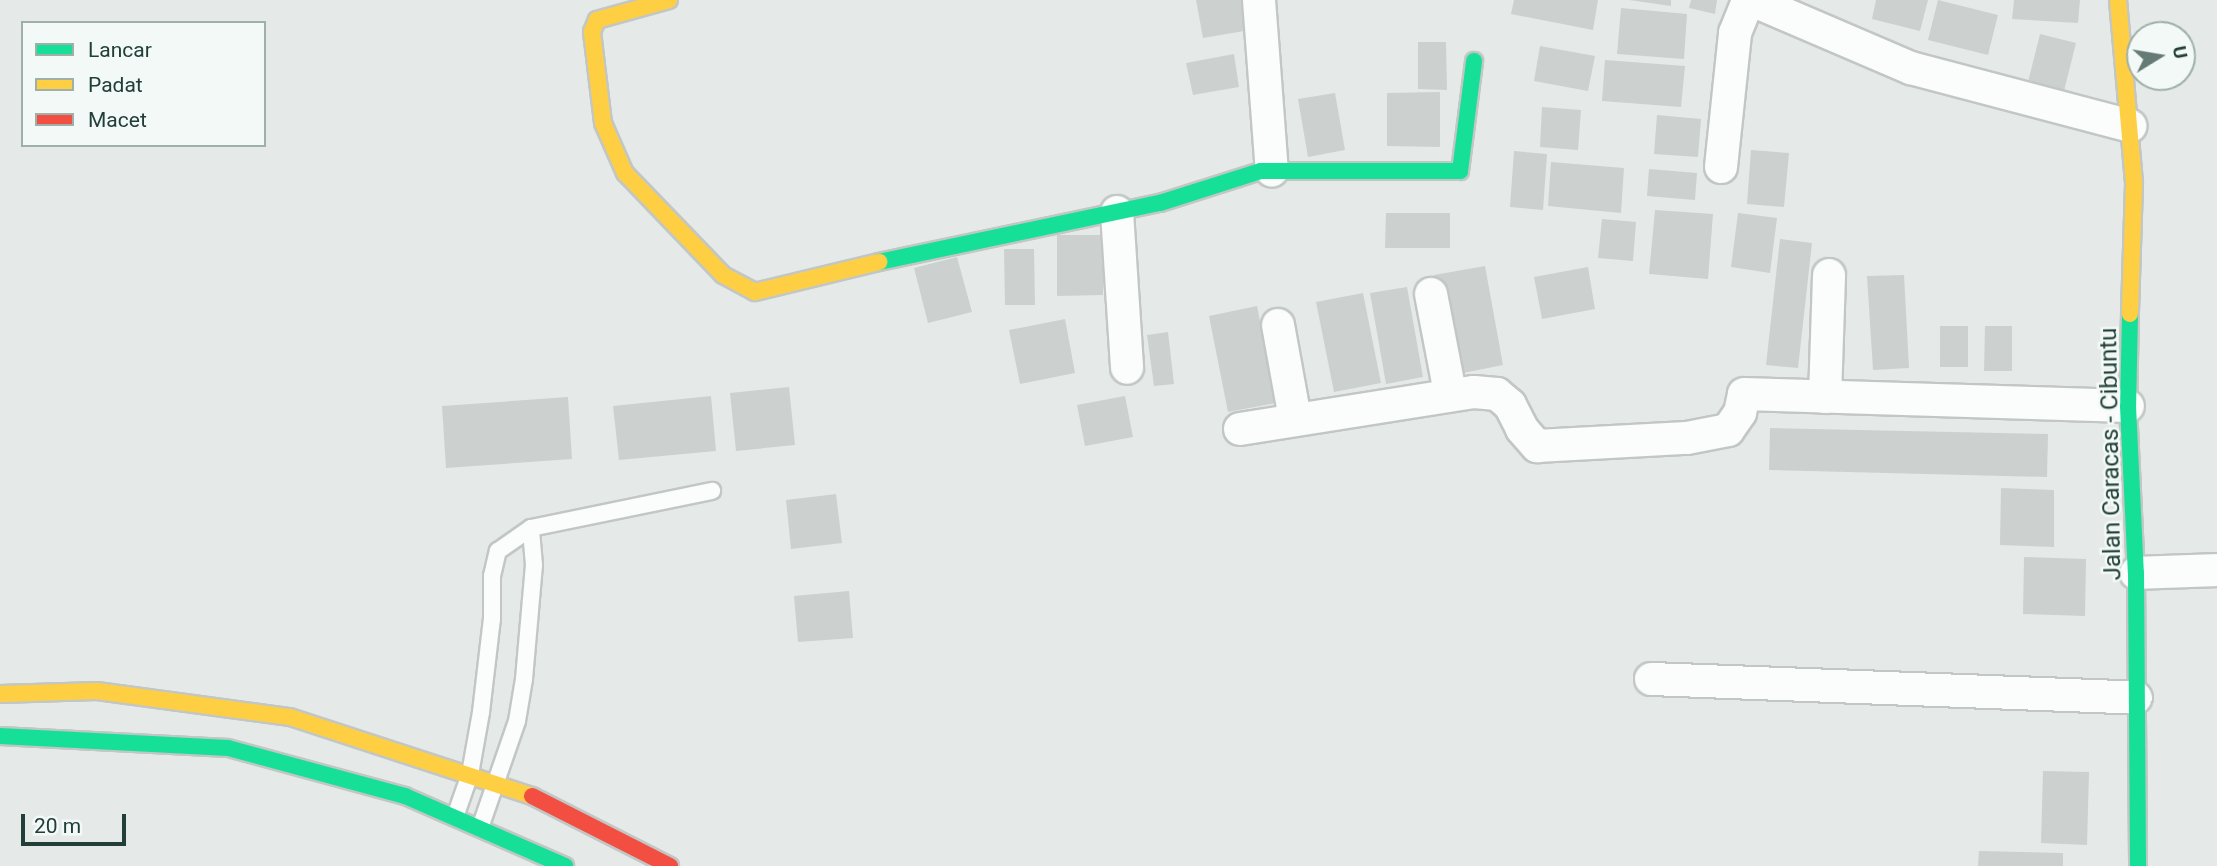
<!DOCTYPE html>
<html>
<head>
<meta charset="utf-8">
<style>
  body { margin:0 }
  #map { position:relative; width:2217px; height:866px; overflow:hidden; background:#e5eae8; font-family:Roboto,sans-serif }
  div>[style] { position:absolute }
  .building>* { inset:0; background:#ccd1cf }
  .roads { filter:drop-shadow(2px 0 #c2c7c5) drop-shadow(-2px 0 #c2c7c5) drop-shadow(0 2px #c2c7c5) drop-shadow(0 -2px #c2c7c5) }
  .lane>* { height:16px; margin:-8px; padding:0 8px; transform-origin:8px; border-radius:8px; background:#fbfcfc }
  .street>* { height:32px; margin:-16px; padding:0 16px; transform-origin:16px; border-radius:16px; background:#fbfcfc }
  .fast>* { height:16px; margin:-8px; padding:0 8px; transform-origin:8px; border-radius:8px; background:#16e098 }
  .slow>* { height:16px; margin:-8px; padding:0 8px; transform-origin:8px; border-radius:8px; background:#ffcf43 }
  .jam>* { height:16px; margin:-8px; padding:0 8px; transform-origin:8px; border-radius:8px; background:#f24e42 }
  span { translate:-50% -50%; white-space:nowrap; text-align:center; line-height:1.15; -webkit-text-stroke:5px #f3f9f6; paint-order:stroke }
  .street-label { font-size:24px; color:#213f38 }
  .legend { position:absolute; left:21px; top:21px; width:245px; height:126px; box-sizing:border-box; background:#f3f9f6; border:2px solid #9fafaa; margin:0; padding:9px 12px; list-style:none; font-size:21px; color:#213f38 }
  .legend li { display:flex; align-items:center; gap:14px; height:35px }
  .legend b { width:35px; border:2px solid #9fafaa }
  .north { position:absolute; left:2126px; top:21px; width:70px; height:70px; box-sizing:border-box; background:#f3f9f6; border:2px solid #9fafaa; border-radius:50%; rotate:79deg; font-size:19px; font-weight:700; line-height:28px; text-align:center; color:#213f38 }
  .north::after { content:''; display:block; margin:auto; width:24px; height:32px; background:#667b76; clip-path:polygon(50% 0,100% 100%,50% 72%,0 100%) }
  .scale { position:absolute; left:21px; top:814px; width:105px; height:32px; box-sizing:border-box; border:4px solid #213f38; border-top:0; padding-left:9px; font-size:21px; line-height:24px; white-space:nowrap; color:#213f38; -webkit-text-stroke:5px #f3f9f6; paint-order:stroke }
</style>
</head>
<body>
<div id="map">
  <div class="building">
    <div style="clip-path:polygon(1196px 0,1245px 0,1250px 30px,1203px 38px)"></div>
    <div style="clip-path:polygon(1514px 0,1598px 0,1593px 30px,1511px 14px)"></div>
    <div style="clip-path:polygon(1629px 0,1671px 0,1671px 6px)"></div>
    <div style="clip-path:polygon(1691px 0,1717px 0,1715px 14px,1689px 8px)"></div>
    <div style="clip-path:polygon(1876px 0,1928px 0,1920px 31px,1872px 19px)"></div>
    <div style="clip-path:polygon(1938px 0,1998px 15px,1988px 55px,1928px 40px)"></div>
    <div style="clip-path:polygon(2014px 0,2080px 0,2078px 23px,2012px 19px)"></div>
    <div style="clip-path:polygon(1621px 8px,1687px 14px,1684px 59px,1617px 54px)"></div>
    <div style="clip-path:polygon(2040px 34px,2076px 43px,2063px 95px,2027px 86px)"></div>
    <div style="clip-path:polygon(1418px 42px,1446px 42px,1447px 90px,1418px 89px)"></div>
    <div style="clip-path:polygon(1540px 46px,1595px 56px,1588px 91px,1534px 81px)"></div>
    <div style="clip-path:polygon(1234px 54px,1239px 87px,1193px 95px,1186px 63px)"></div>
    <div style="clip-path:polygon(1605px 60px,1685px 66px,1681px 107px,1602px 101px)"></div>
    <div style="clip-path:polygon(1440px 92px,1440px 147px,1387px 146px,1387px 93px)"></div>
    <div style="clip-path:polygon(1335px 93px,1345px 150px,1308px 157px,1298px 99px)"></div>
    <div style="clip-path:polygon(1542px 107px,1581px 110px,1578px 150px,1540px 147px)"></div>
    <div style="clip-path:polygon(1657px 115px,1701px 119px,1698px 157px,1654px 154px)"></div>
    <div style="clip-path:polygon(1751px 150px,1789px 153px,1784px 207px,1747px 204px)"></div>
    <div style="clip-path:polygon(1514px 151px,1547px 154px,1543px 210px,1510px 207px)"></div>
    <div style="clip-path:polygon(1551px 162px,1624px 168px,1621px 213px,1548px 206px)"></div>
    <div style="clip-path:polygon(1649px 169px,1697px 173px,1695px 200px,1647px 196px)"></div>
    <div style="clip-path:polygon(1655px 210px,1713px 214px,1708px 279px,1649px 274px)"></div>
    <div style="clip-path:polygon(1386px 213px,1450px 213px,1450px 248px,1385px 248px)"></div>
    <div style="clip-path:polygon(1738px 213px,1777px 218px,1770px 273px,1731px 267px)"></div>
    <div style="clip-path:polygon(1602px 219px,1636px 222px,1633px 261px,1598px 258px)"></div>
    <div style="clip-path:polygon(1057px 235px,1103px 235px,1103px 295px,1057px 296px)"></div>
    <div style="clip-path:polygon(1780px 239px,1812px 243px,1798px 368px,1766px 365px)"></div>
    <div style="clip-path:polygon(1004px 249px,1034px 249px,1035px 305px,1005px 305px)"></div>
    <div style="clip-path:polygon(957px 257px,972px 312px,928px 323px,914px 268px)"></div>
    <div style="clip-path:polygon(1485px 266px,1503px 365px,1453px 375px,1434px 275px)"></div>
    <div style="clip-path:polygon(1588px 267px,1595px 309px,1542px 319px,1534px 277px)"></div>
    <div style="clip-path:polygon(1904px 275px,1909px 368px,1873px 370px,1867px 276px)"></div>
    <div style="clip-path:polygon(1407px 287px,1423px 377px,1386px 384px,1370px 293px)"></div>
    <div style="clip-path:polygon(1363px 293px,1381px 383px,1334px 392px,1316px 302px)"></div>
    <div style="clip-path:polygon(1257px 306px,1276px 403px,1228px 412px,1209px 316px)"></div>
    <div style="clip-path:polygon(1065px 319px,1075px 373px,1020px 384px,1009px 330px)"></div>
    <div style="clip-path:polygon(1940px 326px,1968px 326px,1968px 367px,1940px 367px)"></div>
    <div style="clip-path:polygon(1985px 326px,2012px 326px,2012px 371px,1984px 371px)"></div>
    <div style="clip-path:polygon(1168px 332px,1174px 384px,1154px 386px,1147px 335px)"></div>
    <div style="clip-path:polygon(789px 387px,795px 445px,736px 451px,730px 393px)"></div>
    <div style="clip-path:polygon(711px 396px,716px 451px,619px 460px,613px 406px)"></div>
    <div style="clip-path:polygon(1125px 396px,1133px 437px,1085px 446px,1077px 405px)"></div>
    <div style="clip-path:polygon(568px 397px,572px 459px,446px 468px,442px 406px)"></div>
    <div style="clip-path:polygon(1770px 428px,2048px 434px,2047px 477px,1769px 470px)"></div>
    <div style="clip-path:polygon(2001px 488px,2054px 490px,2054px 547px,2000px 545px)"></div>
    <div style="clip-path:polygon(836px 494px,842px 543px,791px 549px,786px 500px)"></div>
    <div style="clip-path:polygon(2024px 557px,2086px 559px,2085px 616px,2023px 614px)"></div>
    <div style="clip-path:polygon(849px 591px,853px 638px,798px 642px,794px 596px)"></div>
    <div style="clip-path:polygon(2043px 771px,2089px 772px,2087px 845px,2041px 843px)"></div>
    <div style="clip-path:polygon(1979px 851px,2063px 853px,2063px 866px,1978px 866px)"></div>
  </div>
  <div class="roads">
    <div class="lane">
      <div style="left:455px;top:817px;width:46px;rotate:-70.8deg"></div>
      <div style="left:470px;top:774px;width:63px;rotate:-79.9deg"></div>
      <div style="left:481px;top:712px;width:94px;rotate:-83.3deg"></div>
      <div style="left:492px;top:619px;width:43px;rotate:-90deg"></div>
      <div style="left:492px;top:576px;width:26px;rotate:-77deg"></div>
      <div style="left:498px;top:551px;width:40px;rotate:-34.9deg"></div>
      <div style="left:531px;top:528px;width:185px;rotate:-11.6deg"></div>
      <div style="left:480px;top:828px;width:113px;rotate:-70.9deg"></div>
      <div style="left:517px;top:721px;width:43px;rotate:-80.5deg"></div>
      <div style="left:524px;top:679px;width:114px;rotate:-85deg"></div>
      <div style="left:534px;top:565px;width:37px;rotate:-95deg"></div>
    </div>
    <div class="street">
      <div style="left:1259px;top:0;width:171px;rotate:85.7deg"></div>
      <div style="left:1752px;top:0;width:173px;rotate:23.2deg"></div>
      <div style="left:1911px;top:68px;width:227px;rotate:14.8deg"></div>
      <div style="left:1721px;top:167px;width:135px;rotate:-84deg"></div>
      <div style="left:1735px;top:33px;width:35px;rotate:-68deg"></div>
      <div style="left:1117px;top:212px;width:156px;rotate:86.3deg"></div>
      <div style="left:1431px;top:294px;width:101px;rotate:79.1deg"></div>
      <div style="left:1278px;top:325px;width:96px;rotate:79.7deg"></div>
      <div style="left:1825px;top:397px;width:122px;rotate:-88.1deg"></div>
      <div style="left:1240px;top:429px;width:237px;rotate:-9deg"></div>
      <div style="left:1474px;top:392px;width:23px;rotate:5deg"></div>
      <div style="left:1497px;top:394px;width:17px;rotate:40deg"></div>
      <div style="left:1510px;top:405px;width:27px;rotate:63deg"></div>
      <div style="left:1522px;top:429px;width:23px;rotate:49deg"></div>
      <div style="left:1537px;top:446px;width:150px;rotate:-3.1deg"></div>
      <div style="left:1687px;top:438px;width:42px;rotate:-11deg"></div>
      <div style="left:1728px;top:430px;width:21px;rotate:-55deg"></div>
      <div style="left:1740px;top:413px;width:19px;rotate:-78deg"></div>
      <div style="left:1744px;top:394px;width:384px;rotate:1.8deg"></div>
      <div style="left:2136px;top:573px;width:81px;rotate:-2.1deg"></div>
      <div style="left:1651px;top:679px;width:485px;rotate:2.2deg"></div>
    </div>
    <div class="fast">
      <div style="left:879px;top:262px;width:287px;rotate:-11.9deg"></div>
      <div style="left:1160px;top:203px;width:106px;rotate:-17.6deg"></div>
      <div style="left:1261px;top:171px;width:199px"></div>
      <div style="left:1460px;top:171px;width:111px;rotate:-82.7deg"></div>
      <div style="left:2130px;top:314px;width:92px;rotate:91.2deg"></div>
      <div style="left:2128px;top:406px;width:167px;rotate:87.3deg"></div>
      <div style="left:2136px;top:573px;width:293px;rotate:89.6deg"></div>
      <div style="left:0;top:736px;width:228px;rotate:3deg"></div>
      <div style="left:228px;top:748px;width:183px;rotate:15.2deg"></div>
      <div style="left:405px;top:796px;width:175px;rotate:23.6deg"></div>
    </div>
    <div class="slow">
      <div style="left:669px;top:0;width:75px;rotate:164.5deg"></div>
      <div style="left:597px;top:20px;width:13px;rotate:113deg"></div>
      <div style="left:592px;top:32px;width:92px;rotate:83.1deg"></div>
      <div style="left:603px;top:123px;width:55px;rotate:66.3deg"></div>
      <div style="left:625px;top:173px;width:141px;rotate:46.1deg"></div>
      <div style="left:723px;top:275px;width:36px;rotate:28deg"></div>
      <div style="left:755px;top:292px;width:128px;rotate:-13.6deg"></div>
      <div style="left:2118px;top:0;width:185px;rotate:85deg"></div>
      <div style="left:2134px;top:184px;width:130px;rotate:91.8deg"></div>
      <div style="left:0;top:694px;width:97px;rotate:-1.8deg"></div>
      <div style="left:97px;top:691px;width:195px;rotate:7.7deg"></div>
      <div style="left:290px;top:717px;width:255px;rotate:18.1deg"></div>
    </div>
    <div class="jam">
      <div style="left:532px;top:796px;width:155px;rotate:26.9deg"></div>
    </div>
  </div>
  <div class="street-label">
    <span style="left:2111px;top:454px;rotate:-91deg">Jalan Caracas - Cibuntu</span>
  </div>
  <ul class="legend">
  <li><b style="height:9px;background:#16e098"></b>Lancar</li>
  <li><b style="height:9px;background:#ffcf43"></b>Padat</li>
  <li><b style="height:9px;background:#f24e42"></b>Macet</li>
  </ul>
  <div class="north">U</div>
  <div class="scale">20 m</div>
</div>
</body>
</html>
